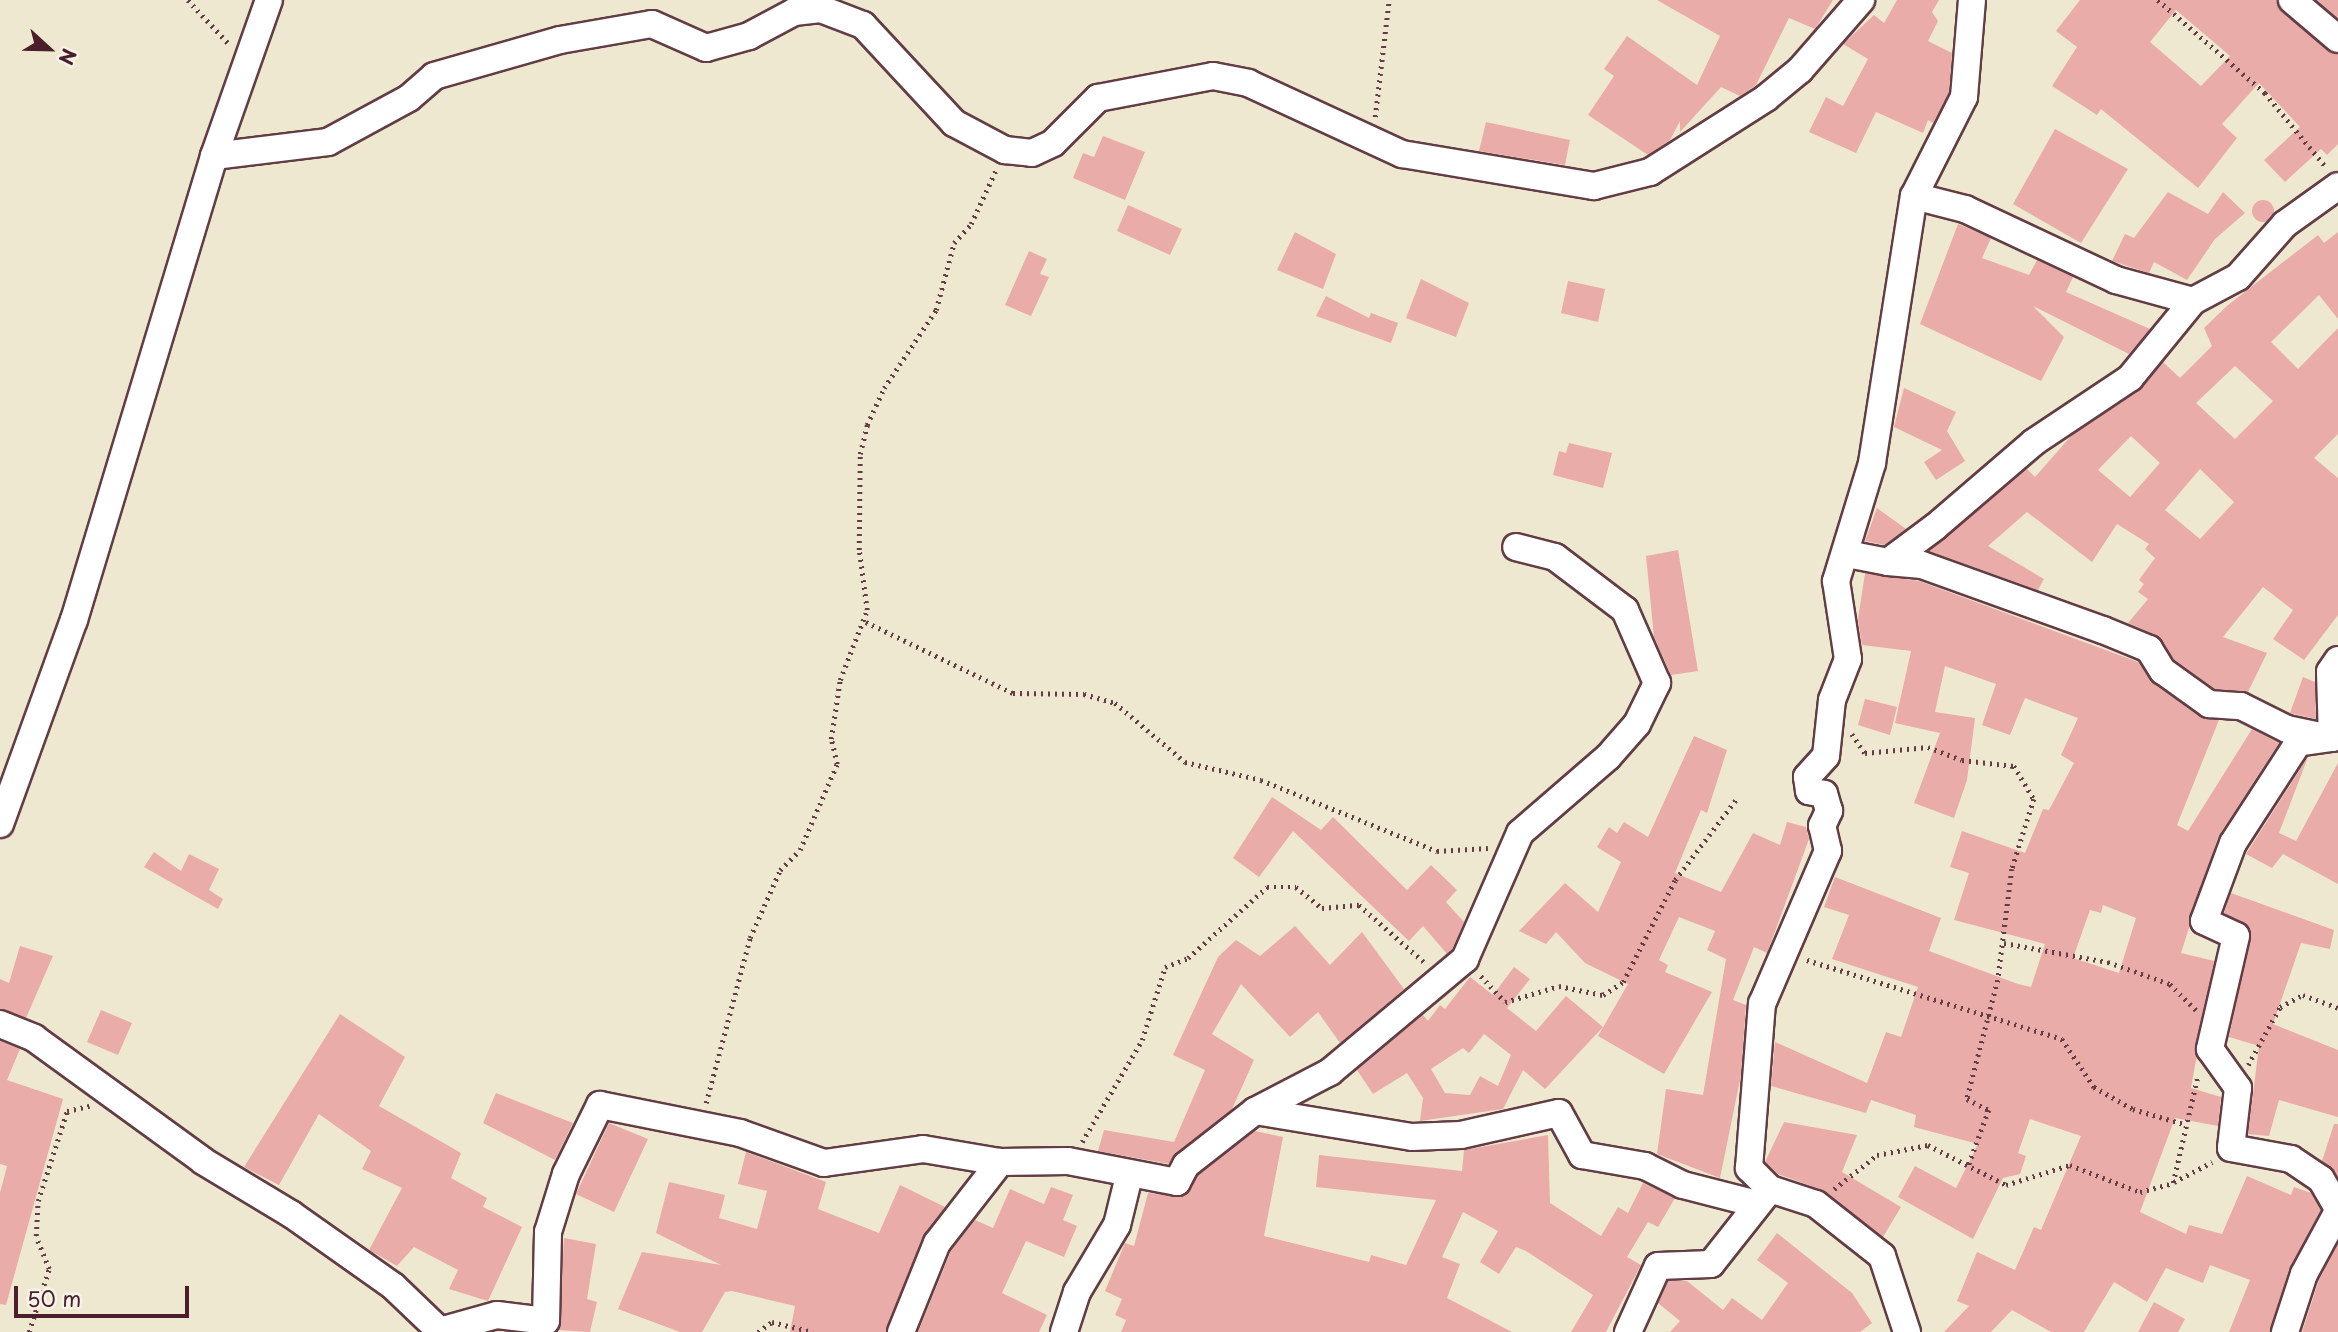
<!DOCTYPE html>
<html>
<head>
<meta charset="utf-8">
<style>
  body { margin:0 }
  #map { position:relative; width:2338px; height:1332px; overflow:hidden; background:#efe8d0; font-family:"Playpen Sans",sans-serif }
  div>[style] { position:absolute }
  .building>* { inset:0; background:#eaaca8 }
  .round { border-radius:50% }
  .path>* { height:4.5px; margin-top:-2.25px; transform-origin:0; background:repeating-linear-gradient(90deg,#633d44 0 2px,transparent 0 7px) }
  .roads { filter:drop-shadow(2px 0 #633d44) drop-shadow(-2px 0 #633d44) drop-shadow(0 2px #633d44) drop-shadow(0 -2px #633d44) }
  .street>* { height:26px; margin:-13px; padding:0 13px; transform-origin:13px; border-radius:13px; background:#fff }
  span { translate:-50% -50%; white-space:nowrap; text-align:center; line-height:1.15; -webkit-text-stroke:5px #f7f3e8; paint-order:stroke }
  .north { position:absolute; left:14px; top:14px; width:70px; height:70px; -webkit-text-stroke:5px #f7f3e8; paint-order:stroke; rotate:112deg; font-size:19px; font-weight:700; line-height:28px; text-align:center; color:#4a1f2b }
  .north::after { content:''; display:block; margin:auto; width:24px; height:32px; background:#4a1f2b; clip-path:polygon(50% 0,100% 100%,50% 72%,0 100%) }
  .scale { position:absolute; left:14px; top:1286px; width:175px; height:32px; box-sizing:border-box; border:4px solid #4a1f2b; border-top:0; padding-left:9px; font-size:21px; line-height:24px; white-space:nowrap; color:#4a1f2b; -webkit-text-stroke:5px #f7f3e8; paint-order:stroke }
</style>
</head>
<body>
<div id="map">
  <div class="building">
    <div style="clip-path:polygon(1657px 0,1833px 0,1815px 29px,1789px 18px,1756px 85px,1740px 96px,1721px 87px,1680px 132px,1680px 121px,1670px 140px,1648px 155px,1588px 115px,1614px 76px,1604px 69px,1627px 36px,1697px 85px,1720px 36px)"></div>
    <div style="clip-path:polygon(1897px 0,1939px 0,1932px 12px,1938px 21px,1928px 41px,1952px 53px,1949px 93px,1933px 123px,1928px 120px,1923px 133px,1876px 112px,1856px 153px,1809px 132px,1826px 97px,1843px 106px,1868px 59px,1843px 44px,1874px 15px,1884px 23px)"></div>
    <div style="clip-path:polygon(evenodd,2080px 0,2277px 0,2282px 12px,2338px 54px,2338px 144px,2327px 155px,2321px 149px,2285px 182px,2264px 160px,2300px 127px,2259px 83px,2222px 124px,2237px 138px,2198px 188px,2101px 109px,2097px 115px,2052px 86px,2077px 47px,2056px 31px,2080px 0,2176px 10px,2230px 56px,2201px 86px,2150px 42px,2176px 10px)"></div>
    <div style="clip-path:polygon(2316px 0,2338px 0,2338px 18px)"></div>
    <div style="clip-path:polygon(1486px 122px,1570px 140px,1565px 165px,1479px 151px)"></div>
    <div style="clip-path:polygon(2055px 129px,2128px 169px,2081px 243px,2013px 204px)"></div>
    <div style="clip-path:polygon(1103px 136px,1145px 152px,1125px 200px,1073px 178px,1083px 153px,1094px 157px)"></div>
    <div style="clip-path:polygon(2168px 192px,2208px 214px,2223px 192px,2245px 213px,2215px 239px,2187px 280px,2154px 262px,2149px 273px,2112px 261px,2125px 234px,2134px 238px)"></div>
    <div class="round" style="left:2252px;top:200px;width:22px;height:22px"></div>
    <div style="clip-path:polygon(1128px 205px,1182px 229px,1170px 255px,1117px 231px)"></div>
    <div style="clip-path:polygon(1958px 224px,1991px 238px,1982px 258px,2029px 275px,2037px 260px,2073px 277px,2066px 292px,2150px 329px,2129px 354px,2033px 306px,2064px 337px,2041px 381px,1920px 324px)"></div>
    <div style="clip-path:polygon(1295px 232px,1336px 254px,1323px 289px,1277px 270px)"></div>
    <div style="clip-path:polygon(evenodd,2338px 232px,2338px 319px,2319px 295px,2271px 342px,2298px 369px,2338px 328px,2338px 434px,2314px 458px,2338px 478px,2338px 615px,2304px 660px,2273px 639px,2293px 610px,2263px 587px,2223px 637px,2267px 653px,2248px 692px,2215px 689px,2175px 660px,2156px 635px,2128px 623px,2148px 599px,2138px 592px,2144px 584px,2139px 580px,2155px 558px,2145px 549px,2149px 544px,2117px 524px,2092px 562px,2027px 512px,1988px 546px,2044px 579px,2038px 590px,1929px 551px,2027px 469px,2035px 477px,2072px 435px,2139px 391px,2163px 362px,2180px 378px,2212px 346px,2204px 328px,2228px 305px,2318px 235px,2324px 243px,2338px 232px,2235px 366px,2273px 401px,2235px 439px,2196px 403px,2235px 366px,2338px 232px,2131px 436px,2160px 463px,2130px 497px,2098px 470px,2131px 436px,2338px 232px,2200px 469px,2234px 502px,2200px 539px,2165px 510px,2200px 469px)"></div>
    <div style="clip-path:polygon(1029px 251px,1047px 259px,1040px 274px,1049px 277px,1031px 316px,1005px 305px)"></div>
    <div style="clip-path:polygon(1421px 279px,1469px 303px,1456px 337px,1406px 318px)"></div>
    <div style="clip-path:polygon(1568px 281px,1605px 289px,1598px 322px,1561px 313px)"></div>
    <div style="clip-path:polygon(1326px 296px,1369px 318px,1371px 313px,1398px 323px,1391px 343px,1316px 316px)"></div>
    <div style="clip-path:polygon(1904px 388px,1956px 412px,1947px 431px,1965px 461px,1936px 480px,1924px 462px,1942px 450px,1894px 427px)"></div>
    <div style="clip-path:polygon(1569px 443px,1612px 453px,1603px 488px,1553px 475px,1559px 451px,1566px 453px)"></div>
    <div style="clip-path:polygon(1877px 508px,1906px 529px,1884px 545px,1865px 541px)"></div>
    <div style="clip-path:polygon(1678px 550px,1698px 671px,1671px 675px,1654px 637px,1646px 556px)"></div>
    <div style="clip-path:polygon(evenodd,1865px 573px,1919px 581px,2138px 662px,2154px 684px,2200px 717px,2219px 720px,2177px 825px,2188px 831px,2252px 729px,2279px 743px,2218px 837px,2181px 953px,2214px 961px,2191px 1088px,2221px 1097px,2218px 1126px,2175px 1118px,2140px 1212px,2186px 1234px,2189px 1225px,2222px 1234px,2247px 1176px,2291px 1195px,2294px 1187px,2311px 1193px,2321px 1210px,2289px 1269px,2270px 1332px,2229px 1332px,2250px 1280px,2210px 1265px,2203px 1283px,2166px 1268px,2147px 1302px,2114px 1282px,2084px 1332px,2051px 1332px,2012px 1310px,1991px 1332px,1944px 1332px,1969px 1306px,1957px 1301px,1977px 1252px,2015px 1270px,2034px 1227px,2041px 1230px,2081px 1136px,2030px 1119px,2018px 1153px,2026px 1156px,2020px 1174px,2003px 1178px,1973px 1239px,1898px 1197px,1915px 1166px,1956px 1188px,1978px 1144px,1914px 1127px,1916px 1115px,1871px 1100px,1866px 1113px,1771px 1086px,1775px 1042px,1867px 1083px,1886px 1032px,1901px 1037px,1918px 987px,1832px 959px,1849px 915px,1824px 907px,1835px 877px,1941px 918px,1929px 951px,2018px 984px,2031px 987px,2045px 944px,1954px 920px,1969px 873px,1950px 867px,1962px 831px,2025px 853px,2043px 809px,2049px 810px,2074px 763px,2061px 755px,2078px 718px,2025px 698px,2010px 735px,1982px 725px,1996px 684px,1945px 666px,1935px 712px,1975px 718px,1967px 780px,1954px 818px,1914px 803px,1940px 733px,1895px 723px,1911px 651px,1862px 645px,1858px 619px,1865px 573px,2103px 905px,2136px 918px,2119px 973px,2073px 958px,2090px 910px,2101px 913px,2103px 905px)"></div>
    <div style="clip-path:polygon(2303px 677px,2315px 682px,2316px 719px,2290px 713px)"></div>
    <div style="clip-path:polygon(1865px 699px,1897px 707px,1890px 735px,1858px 725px)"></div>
    <div style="clip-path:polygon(1694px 736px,1727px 750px,1707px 813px,1701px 810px,1675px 873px,1721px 892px,1753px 833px,1780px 845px,1787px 822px,1806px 827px,1809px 839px,1767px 953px,1754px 947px,1733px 1000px,1746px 1005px,1741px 1075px,1720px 1178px,1657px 1154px,1666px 1089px,1703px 1095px,1726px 959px,1707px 950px,1715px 931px,1679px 917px,1659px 960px,1668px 965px,1665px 972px,1712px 992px,1664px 1074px,1598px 1036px,1628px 984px,1585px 963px,1556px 932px,1546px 944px,1519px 931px,1565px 883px,1598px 912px,1621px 862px,1597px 847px,1609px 827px,1617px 833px,1624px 822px,1648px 837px)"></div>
    <div style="clip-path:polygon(2308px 757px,2279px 833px,2296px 841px,2338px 763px,2338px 884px,2283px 854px,2272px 868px,2246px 854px)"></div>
    <div style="clip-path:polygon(1272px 797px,1321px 830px,1333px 817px,1407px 890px,1431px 865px,1457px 890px,1446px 902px,1464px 922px,1452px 949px,1447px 954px,1423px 926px,1409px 941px,1293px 831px,1259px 877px,1233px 858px)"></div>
    <div style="clip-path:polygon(154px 852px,181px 871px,189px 854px,219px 869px,209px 890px,223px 899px,218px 909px,144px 867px)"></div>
    <div style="clip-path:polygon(2231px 893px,2334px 930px,2330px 949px,2301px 943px,2273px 1024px,2338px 1050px,2338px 1117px,2279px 1100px,2269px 1136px,2248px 1134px,2259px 1046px,2229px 1037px,2251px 933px,2224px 913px)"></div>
    <div style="clip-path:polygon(1295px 926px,1330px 965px,1362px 932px,1404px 989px,1340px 1043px,1318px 1012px,1290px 1037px,1241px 984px,1212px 1034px,1254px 1060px,1232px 1109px,1169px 1164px,1098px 1151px,1104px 1130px,1174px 1142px,1205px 1070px,1173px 1055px,1218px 957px,1236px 940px,1260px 956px)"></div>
    <div style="clip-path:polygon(20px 946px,53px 956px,26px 1018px,0 1009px,0 979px,9px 983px)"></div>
    <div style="clip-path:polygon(evenodd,1514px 967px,1530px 979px,1507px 1008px,1536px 1031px,1566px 996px,1603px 1027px,1545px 1089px,1523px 1070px,1503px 1109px,1420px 1121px,1423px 1098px,1407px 1073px,1373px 1094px,1357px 1070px,1423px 1015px,1428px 1021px,1440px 1005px,1445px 1009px,1470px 977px,1493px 995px,1514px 967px,1484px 1034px,1511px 1055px,1498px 1086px,1480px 1076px,1470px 1095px,1445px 1093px,1431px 1069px,1463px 1048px,1469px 1053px,1484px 1034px)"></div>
    <div style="clip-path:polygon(101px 1010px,132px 1023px,118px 1055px,87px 1042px)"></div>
    <div style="clip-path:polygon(340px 1014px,405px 1057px,379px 1106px,461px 1153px,451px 1178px,487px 1198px,483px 1207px,522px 1227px,488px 1301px,449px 1289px,458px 1270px,414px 1247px,397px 1266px,369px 1250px,402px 1188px,362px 1169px,371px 1151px,319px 1114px,279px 1185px,244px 1167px)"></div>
    <div style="clip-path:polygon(0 1041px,20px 1049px,7px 1080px,63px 1099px,6px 1305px,0 1304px,0 1193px,7px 1166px,0 1164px)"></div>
    <div style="clip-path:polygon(496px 1093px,573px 1123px,555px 1160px,483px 1123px)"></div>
    <div style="clip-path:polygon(1784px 1122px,1857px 1135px,1842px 1172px,1901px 1207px,1883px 1237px,1825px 1191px,1778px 1174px,1765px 1162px)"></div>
    <div style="clip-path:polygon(609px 1123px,648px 1139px,614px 1212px,576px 1194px)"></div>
    <div style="clip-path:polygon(2334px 1124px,2338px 1124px,2338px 1177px,2322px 1161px)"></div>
    <div style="clip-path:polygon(1255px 1131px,1283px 1137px,1264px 1236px,1369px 1262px,1371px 1255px,1406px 1265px,1436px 1200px,1316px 1187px,1319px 1155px,1462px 1171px,1464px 1150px,1548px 1135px,1550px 1203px,1601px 1236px,1618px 1207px,1628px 1213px,1643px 1183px,1675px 1198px,1658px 1227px,1648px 1222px,1627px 1257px,1641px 1265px,1606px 1332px,1571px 1332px,1593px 1295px,1526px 1251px,1516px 1247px,1499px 1274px,1480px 1262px,1498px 1231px,1463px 1212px,1442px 1257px,1460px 1264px,1447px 1298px,1512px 1332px,1121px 1332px,1126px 1320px,1115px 1315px,1122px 1299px,1105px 1291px,1125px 1243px,1134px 1246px,1148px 1193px,1184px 1196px,1198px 1175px)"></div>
    <div style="clip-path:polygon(746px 1152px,826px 1182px,818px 1209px,879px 1233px,900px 1185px,945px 1207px,923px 1237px,886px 1332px,790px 1332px,795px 1306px,732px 1291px,725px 1292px,702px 1332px,680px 1332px,618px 1309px,642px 1252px,721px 1265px,656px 1233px,669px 1182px,725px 1195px,719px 1218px,757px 1229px,767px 1191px,738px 1184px)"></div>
    <div style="clip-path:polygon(1051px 1187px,1073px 1195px,1063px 1220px,1077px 1226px,1064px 1257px,1026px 1241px,1002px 1293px,1047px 1315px,1039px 1332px,918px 1332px,951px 1251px,975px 1220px,993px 1228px,1010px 1189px,1044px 1204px)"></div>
    <div style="clip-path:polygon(1777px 1233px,1852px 1293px,1872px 1323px,1860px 1332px,1670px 1332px,1680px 1321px,1658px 1303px,1668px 1281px,1687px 1281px,1723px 1310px,1732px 1298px,1762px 1320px,1788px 1283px,1757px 1260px)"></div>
    <div style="clip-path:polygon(564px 1238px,596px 1244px,587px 1299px,597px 1302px,590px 1332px,559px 1330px)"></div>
    <div style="clip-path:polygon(2338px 1244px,2338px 1332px,2302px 1332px,2319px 1280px)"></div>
    <div style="clip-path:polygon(2154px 1302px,2185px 1319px,2178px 1332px,2138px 1332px)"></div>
  </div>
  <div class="path">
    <div style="left:188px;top:0;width:60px;rotate:47deg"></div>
    <div style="left:2158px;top:0;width:142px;rotate:41deg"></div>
    <div style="left:2265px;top:93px;width:96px;rotate:50.5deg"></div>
    <div style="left:1375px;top:117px;width:118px;rotate:-83.2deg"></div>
    <div style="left:866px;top:622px;width:163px;rotate:25.8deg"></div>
    <div style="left:1013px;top:693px;width:71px;rotate:0.8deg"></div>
    <div style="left:1084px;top:694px;width:32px;rotate:16deg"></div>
    <div style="left:1115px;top:703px;width:92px;rotate:40.1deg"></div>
    <div style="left:1185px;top:762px;width:78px;rotate:13.3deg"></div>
    <div style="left:1261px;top:780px;width:190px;rotate:22deg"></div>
    <div style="left:1437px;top:851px;width:51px;rotate:-3.4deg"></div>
    <div style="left:1852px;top:734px;width:23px;rotate:56deg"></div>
    <div style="left:1865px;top:753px;width:63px;rotate:-5.4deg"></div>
    <div style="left:1928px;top:747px;width:36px;rotate:21deg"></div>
    <div style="left:1962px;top:760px;width:52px;rotate:6.6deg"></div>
    <div style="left:2014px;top:766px;width:39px;rotate:59deg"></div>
    <div style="left:2034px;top:799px;width:73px;rotate:107.4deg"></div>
    <div style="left:2012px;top:869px;width:112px;rotate:97.2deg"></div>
    <div style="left:1998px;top:980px;width:123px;rotate:104.6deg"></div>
    <div style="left:1967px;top:1099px;width:25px;rotate:27deg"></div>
    <div style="left:1989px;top:1110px;width:61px;rotate:110.2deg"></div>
    <div style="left:2004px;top:943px;width:106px;rotate:10.4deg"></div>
    <div style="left:2108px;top:962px;width:66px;rotate:19.5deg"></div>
    <div style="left:2170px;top:984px;width:37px;rotate:45deg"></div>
    <div style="left:1807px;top:960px;width:267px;rotate:17.2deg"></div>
    <div style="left:2062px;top:1039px;width:58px;rotate:56.3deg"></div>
    <div style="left:2094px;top:1087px;width:45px;rotate:29.4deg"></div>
    <div style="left:2133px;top:1109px;width:56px;rotate:16.5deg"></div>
    <div style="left:1481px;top:976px;width:35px;rotate:47deg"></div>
    <div style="left:1505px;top:1002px;width:56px;rotate:-16.5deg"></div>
    <div style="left:1559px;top:986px;width:45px;rotate:11.6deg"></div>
    <div style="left:1603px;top:995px;width:24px;rotate:-33deg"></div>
    <div style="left:1623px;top:982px;width:114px;rotate:-63deg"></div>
    <div style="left:1675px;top:880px;width:104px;rotate:-52.8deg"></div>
    <div style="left:2248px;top:1065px;width:66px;rotate:-61.1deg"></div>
    <div style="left:2280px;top:1007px;width:26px;rotate:-28deg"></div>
    <div style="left:2303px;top:995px;width:37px;rotate:20deg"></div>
    <div style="left:706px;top:1103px;width:171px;rotate:-75.1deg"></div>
    <div style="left:750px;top:938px;width:74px;rotate:-66.2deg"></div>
    <div style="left:780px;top:870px;width:28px;rotate:-45deg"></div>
    <div style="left:800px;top:850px;width:94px;rotate:-66.7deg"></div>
    <div style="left:837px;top:764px;width:26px;rotate:-103deg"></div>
    <div style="left:831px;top:739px;width:60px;rotate:-81.3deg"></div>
    <div style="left:840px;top:680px;width:75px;rotate:-68.9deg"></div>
    <div style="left:867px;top:610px;width:61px;rotate:-97.6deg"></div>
    <div style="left:859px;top:550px;width:96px;rotate:-89.4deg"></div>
    <div style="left:860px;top:454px;width:30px;rotate:-76deg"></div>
    <div style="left:867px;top:425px;width:41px;rotate:-65.3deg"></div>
    <div style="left:884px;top:388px;width:94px;rotate:-56.3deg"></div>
    <div style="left:936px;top:310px;width:69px;rotate:-75deg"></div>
    <div style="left:954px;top:243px;width:25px;rotate:-48deg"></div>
    <div style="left:971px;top:224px;width:60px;rotate:-65.2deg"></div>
    <div style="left:1082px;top:1142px;width:118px;rotate:-59.5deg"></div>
    <div style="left:1142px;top:1040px;width:77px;rotate:-72.5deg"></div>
    <div style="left:1165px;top:967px;width:25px;rotate:-21deg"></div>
    <div style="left:1188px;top:958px;width:106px;rotate:-41.9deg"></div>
    <div style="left:1267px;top:887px;width:29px"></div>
    <div style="left:1296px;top:887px;width:33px;rotate:39deg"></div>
    <div style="left:1322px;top:908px;width:37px;rotate:-5deg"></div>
    <div style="left:1359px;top:905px;width:86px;rotate:41.2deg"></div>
    <div style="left:2174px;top:1182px;width:43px;rotate:-27.8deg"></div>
    <div style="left:1834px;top:1189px;width:55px;rotate:-38.3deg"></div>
    <div style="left:1877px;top:1155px;width:52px;rotate:-11.1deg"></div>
    <div style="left:1928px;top:1145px;width:88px;rotate:27.1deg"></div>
    <div style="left:2006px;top:1185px;width:67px;rotate:-17.4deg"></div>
    <div style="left:2070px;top:1165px;width:75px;rotate:21.1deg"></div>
    <div style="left:2140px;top:1192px;width:34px;rotate:-15deg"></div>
    <div style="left:2173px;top:1183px;width:111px;rotate:-77deg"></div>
    <div style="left:29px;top:1332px;width:66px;rotate:-72.4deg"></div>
    <div style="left:49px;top:1269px;width:35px;rotate:-112deg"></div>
    <div style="left:36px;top:1236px;width:35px;rotate:-87deg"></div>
    <div style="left:38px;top:1201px;width:95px;rotate:-72.1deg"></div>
    <div style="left:67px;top:1111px;width:23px;rotate:-13deg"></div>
    <div style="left:758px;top:1332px;width:17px;rotate:-36deg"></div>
    <div style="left:772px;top:1322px;width:42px;rotate:13.7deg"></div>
  </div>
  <div class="roads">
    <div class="street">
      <div style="left:2292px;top:0;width:60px;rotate:40.3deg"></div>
      <div style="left:214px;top:156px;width:115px;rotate:-7deg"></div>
      <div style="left:328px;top:142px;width:92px;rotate:-28.5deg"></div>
      <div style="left:409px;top:98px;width:33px;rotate:-41deg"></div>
      <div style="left:434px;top:76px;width:131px;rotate:-15.9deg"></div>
      <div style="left:560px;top:40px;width:93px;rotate:-9.9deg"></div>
      <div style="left:652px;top:24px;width:59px;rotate:24deg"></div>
      <div style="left:706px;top:48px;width:45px;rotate:-15.6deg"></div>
      <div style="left:749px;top:36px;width:51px;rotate:-28.1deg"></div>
      <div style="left:794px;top:12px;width:27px;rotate:-6deg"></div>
      <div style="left:821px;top:9px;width:45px;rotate:20.9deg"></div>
      <div style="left:863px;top:25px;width:134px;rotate:47.1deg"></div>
      <div style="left:954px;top:123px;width:58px;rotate:27.9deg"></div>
      <div style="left:1005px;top:150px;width:27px;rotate:6deg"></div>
      <div style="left:1032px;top:153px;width:23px;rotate:-25deg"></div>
      <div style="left:1053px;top:143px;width:64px;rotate:-45deg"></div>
      <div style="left:1098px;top:98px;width:117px;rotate:-10.8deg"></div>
      <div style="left:1213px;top:76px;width:36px;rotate:11deg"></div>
      <div style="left:1248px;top:83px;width:170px;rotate:24.8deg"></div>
      <div style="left:1402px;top:154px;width:195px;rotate:9.5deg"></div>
      <div style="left:1594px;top:186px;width:58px;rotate:-14deg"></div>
      <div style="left:1650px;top:172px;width:138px;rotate:-32.5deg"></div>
      <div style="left:1766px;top:98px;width:44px;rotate:-39.5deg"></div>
      <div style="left:1800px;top:70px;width:93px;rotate:-48.9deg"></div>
      <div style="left:1914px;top:196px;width:53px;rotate:14.3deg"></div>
      <div style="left:1965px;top:209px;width:167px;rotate:25.2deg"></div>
      <div style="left:2116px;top:280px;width:80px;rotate:15.3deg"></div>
      <div style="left:1847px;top:554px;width:42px;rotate:11deg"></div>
      <div style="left:1888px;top:562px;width:59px;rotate:-36.7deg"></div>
      <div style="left:1935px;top:527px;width:130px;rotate:-40.6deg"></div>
      <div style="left:2034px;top:442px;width:115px;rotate:-33.7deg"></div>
      <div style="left:2130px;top:378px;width:99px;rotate:-50.7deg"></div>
      <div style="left:2193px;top:301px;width:51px;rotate:-28.1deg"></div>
      <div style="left:2238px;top:277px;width:71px;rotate:-48.4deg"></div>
      <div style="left:2285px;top:224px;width:65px;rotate:-35.6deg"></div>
      <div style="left:1888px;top:562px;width:34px;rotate:5deg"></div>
      <div style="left:1922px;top:565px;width:192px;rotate:19.8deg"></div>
      <div style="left:2103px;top:630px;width:50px;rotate:22.4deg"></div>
      <div style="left:2149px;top:649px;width:26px;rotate:58deg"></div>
      <div style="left:2163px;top:671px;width:57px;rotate:35.7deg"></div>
      <div style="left:2209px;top:704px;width:32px;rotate:4deg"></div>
      <div style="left:2241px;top:706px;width:51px;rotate:26.6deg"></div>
      <div style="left:2287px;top:729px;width:34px;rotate:12deg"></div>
      <div style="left:2338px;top:660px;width:14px;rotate:124deg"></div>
      <div style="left:2330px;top:672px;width:66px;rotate:88.3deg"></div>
      <div style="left:2332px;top:738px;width:34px;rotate:172deg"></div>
      <div style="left:2298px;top:743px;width:119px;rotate:123deg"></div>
      <div style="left:2233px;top:843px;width:83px;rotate:110.4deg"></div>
      <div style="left:2204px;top:921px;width:35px;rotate:25deg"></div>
      <div style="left:2236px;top:936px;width:116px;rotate:103deg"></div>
      <div style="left:2210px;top:1049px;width:48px;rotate:54.3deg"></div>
      <div style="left:2238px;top:1088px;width:60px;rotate:96.7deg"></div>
      <div style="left:2231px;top:1148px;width:61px;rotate:10.4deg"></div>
      <div style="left:2291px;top:1159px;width:36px;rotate:34deg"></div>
      <div style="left:2321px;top:1179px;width:34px;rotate:60deg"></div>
      <div style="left:0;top:824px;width:217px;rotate:-70.1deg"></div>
      <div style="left:74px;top:620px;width:485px;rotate:-73.2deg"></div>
      <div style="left:214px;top:156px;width:165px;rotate:-70.6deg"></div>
      <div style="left:0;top:1024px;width:37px;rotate:22deg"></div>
      <div style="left:34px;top:1038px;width:209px;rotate:36deg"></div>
      <div style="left:203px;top:1161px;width:103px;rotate:31.1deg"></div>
      <div style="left:291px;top:1214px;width:125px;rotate:35.2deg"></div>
      <div style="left:393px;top:1286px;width:62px;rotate:43.7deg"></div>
      <div style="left:1255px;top:1111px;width:85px;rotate:-27.5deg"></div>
      <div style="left:1330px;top:1072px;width:176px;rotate:-39.9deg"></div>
      <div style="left:1465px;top:959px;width:137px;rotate:-66.4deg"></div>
      <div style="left:1520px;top:833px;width:116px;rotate:-40.8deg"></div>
      <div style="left:1608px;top:757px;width:44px;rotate:-48.7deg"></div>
      <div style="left:1637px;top:724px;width:46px;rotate:-64deg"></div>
      <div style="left:1657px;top:683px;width:80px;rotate:-113.7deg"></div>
      <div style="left:1625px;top:610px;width:88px;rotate:-142.9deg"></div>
      <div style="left:1555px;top:557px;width:40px;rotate:-165.6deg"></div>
      <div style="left:436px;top:1332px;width:63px;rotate:-15.6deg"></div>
      <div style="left:497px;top:1315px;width:49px;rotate:7deg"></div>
      <div style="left:546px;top:1321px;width:89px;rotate:-88.7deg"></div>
      <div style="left:548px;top:1232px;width:61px;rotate:-72.8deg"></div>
      <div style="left:566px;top:1174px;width:77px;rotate:-63.8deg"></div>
      <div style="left:600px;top:1105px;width:143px;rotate:11.3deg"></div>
      <div style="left:740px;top:1133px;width:89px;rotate:19.7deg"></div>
      <div style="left:824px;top:1163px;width:100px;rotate:-8deg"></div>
      <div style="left:923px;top:1149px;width:78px;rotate:9.6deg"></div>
      <div style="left:901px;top:1332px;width:96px;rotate:-68deg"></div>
      <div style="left:937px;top:1243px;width:103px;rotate:-52.1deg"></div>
      <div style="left:1000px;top:1162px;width:68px;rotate:-0.8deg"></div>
      <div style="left:1068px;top:1161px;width:111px;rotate:10.9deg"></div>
      <div style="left:1177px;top:1182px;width:19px;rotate:-62deg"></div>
      <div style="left:1186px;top:1165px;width:88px;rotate:-38deg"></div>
      <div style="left:1255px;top:1111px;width:159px;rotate:9.4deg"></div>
      <div style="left:1412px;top:1137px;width:49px;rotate:-2.3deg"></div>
      <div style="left:1461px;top:1135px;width:100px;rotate:-12.7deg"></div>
      <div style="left:1559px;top:1113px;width:48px;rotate:61.3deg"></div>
      <div style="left:1582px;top:1155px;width:64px;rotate:9.9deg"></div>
      <div style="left:1645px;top:1166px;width:42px;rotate:26.6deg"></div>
      <div style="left:1683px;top:1185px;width:76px;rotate:14.4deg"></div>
      <div style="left:1064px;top:1332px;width:42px;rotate:-72deg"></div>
      <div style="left:1077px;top:1292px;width:78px;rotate:-59.2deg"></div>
      <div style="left:1117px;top:1225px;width:50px;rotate:-76.2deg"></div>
      <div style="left:1628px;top:1332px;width:72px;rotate:-65.6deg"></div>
      <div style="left:1658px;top:1266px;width:53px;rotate:-2.2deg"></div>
      <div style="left:1711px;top:1264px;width:90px;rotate:-51.7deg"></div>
      <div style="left:1907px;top:1332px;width:80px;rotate:-108.2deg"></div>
      <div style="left:1882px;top:1256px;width:84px;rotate:-141.8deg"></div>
      <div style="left:1816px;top:1204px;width:48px;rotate:-161.9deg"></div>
      <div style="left:1770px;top:1189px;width:30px;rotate:-135deg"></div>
      <div style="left:1749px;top:1168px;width:165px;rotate:-85.5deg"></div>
      <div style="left:1762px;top:1004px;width:167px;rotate:-66.7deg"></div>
      <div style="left:1828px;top:851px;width:26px;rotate:-103deg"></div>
      <div style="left:1822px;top:826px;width:17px;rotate:-65deg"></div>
      <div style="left:1829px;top:811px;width:18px;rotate:-106deg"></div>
      <div style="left:1824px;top:794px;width:15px;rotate:-169deg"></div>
      <div style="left:1809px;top:791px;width:14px;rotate:-98deg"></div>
      <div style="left:1807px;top:777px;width:28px;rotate:-48deg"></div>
      <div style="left:1826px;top:756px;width:56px;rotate:-83.9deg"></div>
      <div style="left:1832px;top:700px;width:44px;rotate:-68.7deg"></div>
      <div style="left:1848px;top:659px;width:79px;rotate:-98.7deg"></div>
      <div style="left:1836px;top:581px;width:123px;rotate:-73deg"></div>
      <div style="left:1872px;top:463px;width:270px;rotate:-81.1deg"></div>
      <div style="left:1914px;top:196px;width:111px;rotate:-63.2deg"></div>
      <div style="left:1964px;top:97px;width:97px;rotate:-85.3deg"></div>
      <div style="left:2285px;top:1332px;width:61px;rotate:-71.9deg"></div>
      <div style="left:2304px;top:1274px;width:72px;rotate:-61.6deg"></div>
    </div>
  </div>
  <div class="north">N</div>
  <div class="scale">50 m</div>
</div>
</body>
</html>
